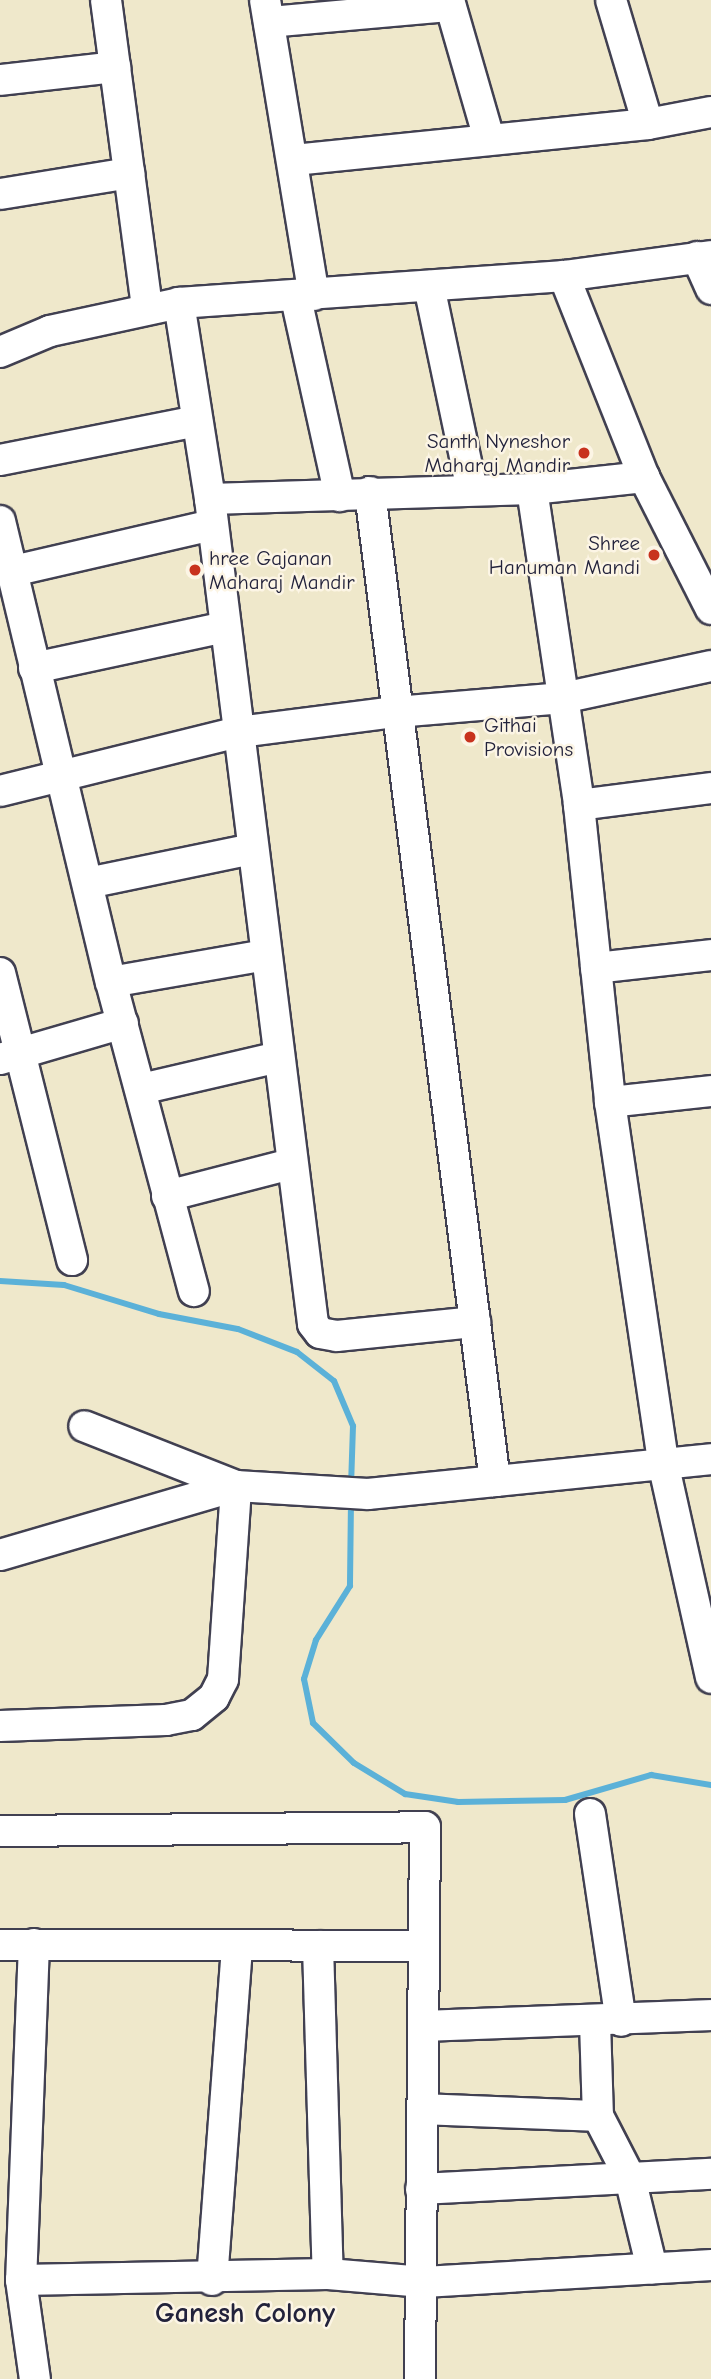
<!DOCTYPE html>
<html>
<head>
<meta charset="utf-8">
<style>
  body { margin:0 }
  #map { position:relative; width:711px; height:2379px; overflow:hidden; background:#efe8cb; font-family:"Comic Neue",sans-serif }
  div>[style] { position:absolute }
  .stream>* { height:6px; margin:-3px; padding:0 3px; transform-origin:3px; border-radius:3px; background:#5bb1d8 }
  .roads { filter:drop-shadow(2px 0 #414051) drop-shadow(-2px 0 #414051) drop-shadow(0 2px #414051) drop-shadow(0 -2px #414051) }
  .minor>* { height:30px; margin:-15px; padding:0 15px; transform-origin:15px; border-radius:15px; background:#fff }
  .dots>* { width:19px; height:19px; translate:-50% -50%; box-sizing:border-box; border:4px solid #fcf5e5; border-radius:50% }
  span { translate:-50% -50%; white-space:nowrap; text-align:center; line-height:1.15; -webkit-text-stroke:5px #fcf5e5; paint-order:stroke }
  .poi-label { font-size:21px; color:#22223b }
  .right { translate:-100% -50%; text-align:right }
  .left { translate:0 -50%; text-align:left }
  .district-label { font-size:28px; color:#22223b; font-weight:700 }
</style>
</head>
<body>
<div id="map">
  <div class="stream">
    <div style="left:0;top:1281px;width:64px;rotate:3.6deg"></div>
    <div style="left:64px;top:1285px;width:99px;rotate:17deg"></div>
    <div style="left:159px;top:1314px;width:80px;rotate:10.8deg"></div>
    <div style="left:238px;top:1329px;width:63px;rotate:21.3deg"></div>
    <div style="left:297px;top:1352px;width:47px;rotate:38.1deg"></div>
    <div style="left:334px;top:1381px;width:49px;rotate:67.1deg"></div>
    <div style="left:353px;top:1426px;width:61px;rotate:91.9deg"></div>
    <div style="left:351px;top:1501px;width:85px;rotate:90.7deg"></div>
    <div style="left:350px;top:1586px;width:64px;rotate:122.2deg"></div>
    <div style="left:316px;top:1640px;width:41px;rotate:107.1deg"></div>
    <div style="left:304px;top:1679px;width:45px;rotate:78.4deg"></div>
    <div style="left:313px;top:1723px;width:57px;rotate:44.3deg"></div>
    <div style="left:354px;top:1763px;width:60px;rotate:31.3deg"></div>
    <div style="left:405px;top:1794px;width:54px;rotate:8.6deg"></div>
    <div style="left:458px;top:1802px;width:107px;rotate:-1.1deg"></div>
    <div style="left:565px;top:1800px;width:90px;rotate:-16.2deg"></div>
    <div style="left:651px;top:1775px;width:61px;rotate:9.5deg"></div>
  </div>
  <div class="roads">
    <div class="minor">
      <div style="left:106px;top:0;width:312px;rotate:82.4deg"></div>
      <div style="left:265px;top:0;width:299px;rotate:80.6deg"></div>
      <div style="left:449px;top:0;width:145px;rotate:73.9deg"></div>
      <div style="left:611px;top:0;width:129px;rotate:73.4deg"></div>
      <div style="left:269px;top:22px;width:182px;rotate:-5.1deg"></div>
      <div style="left:0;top:80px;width:116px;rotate:-6.4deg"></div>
      <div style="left:294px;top:160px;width:356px;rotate:-5.8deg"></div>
      <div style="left:648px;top:124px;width:64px;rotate:-10.8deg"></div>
      <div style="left:0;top:194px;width:131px;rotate:-9.2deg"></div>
      <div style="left:697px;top:257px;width:35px;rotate:66deg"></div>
      <div style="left:564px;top:276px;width:216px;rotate:68.3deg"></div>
      <div style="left:644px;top:477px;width:148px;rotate:63.1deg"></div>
      <div style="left:429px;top:286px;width:208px;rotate:78.1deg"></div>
      <div style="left:296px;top:298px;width:203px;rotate:77.5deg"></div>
      <div style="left:179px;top:303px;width:198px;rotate:81deg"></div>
      <div style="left:210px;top:499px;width:831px;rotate:82.88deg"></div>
      <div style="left:313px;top:1324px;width:11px;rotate:52deg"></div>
      <div style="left:320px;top:1333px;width:17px;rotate:10deg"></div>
      <div style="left:337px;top:1336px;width:139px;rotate:-5.8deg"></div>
      <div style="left:0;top:352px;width:54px;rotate:-22.8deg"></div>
      <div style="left:50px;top:331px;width:132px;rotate:-12.2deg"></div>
      <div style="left:179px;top:303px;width:386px;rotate:-4deg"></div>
      <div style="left:564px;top:276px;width:148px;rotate:-7.7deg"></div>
      <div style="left:0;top:460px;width:201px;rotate:-11.2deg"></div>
      <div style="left:532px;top:489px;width:319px;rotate:81.5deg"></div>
      <div style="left:579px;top:805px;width:299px;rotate:84deg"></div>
      <div style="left:610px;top:1102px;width:369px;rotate:81.6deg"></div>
      <div style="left:664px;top:1467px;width:216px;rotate:77.4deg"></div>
      <div style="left:370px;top:492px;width:997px;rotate:82.8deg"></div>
      <div style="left:210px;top:499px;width:322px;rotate:-1.8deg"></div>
      <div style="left:532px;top:489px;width:113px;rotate:-6.1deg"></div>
      <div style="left:0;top:521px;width:474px;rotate:76.5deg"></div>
      <div style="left:111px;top:982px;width:320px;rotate:75deg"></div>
      <div style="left:13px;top:571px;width:205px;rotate:-13deg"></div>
      <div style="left:34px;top:668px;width:195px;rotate:-12.1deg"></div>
      <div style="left:0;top:791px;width:246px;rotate:-13.9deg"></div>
      <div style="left:239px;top:732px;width:158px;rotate:-7.3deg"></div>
      <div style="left:396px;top:712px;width:168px;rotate:-4.8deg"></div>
      <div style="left:563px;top:698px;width:151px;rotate:-12.2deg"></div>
      <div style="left:579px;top:805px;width:133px;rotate:-7.3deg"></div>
      <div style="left:88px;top:883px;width:167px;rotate:-11.7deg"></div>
      <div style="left:596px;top:968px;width:116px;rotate:-6.4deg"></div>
      <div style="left:0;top:973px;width:296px;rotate:75.9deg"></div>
      <div style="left:111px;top:982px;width:156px;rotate:-9.9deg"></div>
      <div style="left:0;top:1059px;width:128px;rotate:-16.3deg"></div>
      <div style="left:141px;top:1089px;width:141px;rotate:-13.1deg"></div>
      <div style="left:610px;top:1102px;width:102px;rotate:-6.2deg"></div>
      <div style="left:167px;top:1196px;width:128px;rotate:-14.5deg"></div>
      <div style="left:0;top:1555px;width:246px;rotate:-16.3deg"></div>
      <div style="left:236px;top:1486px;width:132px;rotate:3.5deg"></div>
      <div style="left:368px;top:1494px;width:345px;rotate:-5.8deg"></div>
      <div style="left:0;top:1726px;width:166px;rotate:-2.1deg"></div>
      <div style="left:166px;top:1720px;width:26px;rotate:-11deg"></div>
      <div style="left:192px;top:1715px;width:28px;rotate:-39deg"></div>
      <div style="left:214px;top:1697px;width:20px;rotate:-63deg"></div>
      <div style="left:223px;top:1679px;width:193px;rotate:-86.1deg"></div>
      <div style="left:236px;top:1486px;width:163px;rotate:-158.5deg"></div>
      <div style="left:590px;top:1814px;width:209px;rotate:81.5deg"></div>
      <div style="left:0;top:1831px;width:425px;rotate:-0.5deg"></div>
      <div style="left:425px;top:1827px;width:552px;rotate:90.52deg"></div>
      <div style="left:34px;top:1944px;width:336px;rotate:92.2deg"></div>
      <div style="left:21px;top:2280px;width:100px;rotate:82deg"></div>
      <div style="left:0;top:1945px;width:420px;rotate:0.1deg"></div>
      <div style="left:318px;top:1946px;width:328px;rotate:88.3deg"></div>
      <div style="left:595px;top:2022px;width:94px;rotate:88.2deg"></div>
      <div style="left:598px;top:2116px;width:70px;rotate:62.7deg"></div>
      <div style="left:630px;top:2178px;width:93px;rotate:76.3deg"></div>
      <div style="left:425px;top:2026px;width:286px;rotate:-2.2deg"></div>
      <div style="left:423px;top:2109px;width:175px;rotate:2.3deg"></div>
      <div style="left:421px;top:2189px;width:290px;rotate:-3deg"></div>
      <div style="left:21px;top:2280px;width:307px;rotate:-1.1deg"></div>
      <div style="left:328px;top:2274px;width:96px;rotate:4.8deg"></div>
      <div style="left:424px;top:2282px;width:288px;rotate:-3.4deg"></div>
      <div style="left:212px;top:2280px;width:335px;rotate:-85.7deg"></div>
    </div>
  </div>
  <div class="dots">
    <div style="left:584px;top:453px;background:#c8321e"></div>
    <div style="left:654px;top:555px;background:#c8321e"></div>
    <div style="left:195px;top:570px;background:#c8321e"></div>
    <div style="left:470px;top:737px;background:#c8321e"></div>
  </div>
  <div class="poi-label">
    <span class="right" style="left:570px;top:453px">Santh Nyneshor<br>Maharaj Mandir</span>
    <span class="right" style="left:640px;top:555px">Shree<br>Hanuman Mandi</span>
    <span class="left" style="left:209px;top:570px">hree Gajanan<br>Maharaj Mandir</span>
    <span class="left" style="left:484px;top:737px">Githai<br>Provisions</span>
  </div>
  <div class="district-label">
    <span style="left:245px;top:2313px">Ganesh Colony</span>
  </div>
</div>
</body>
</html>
